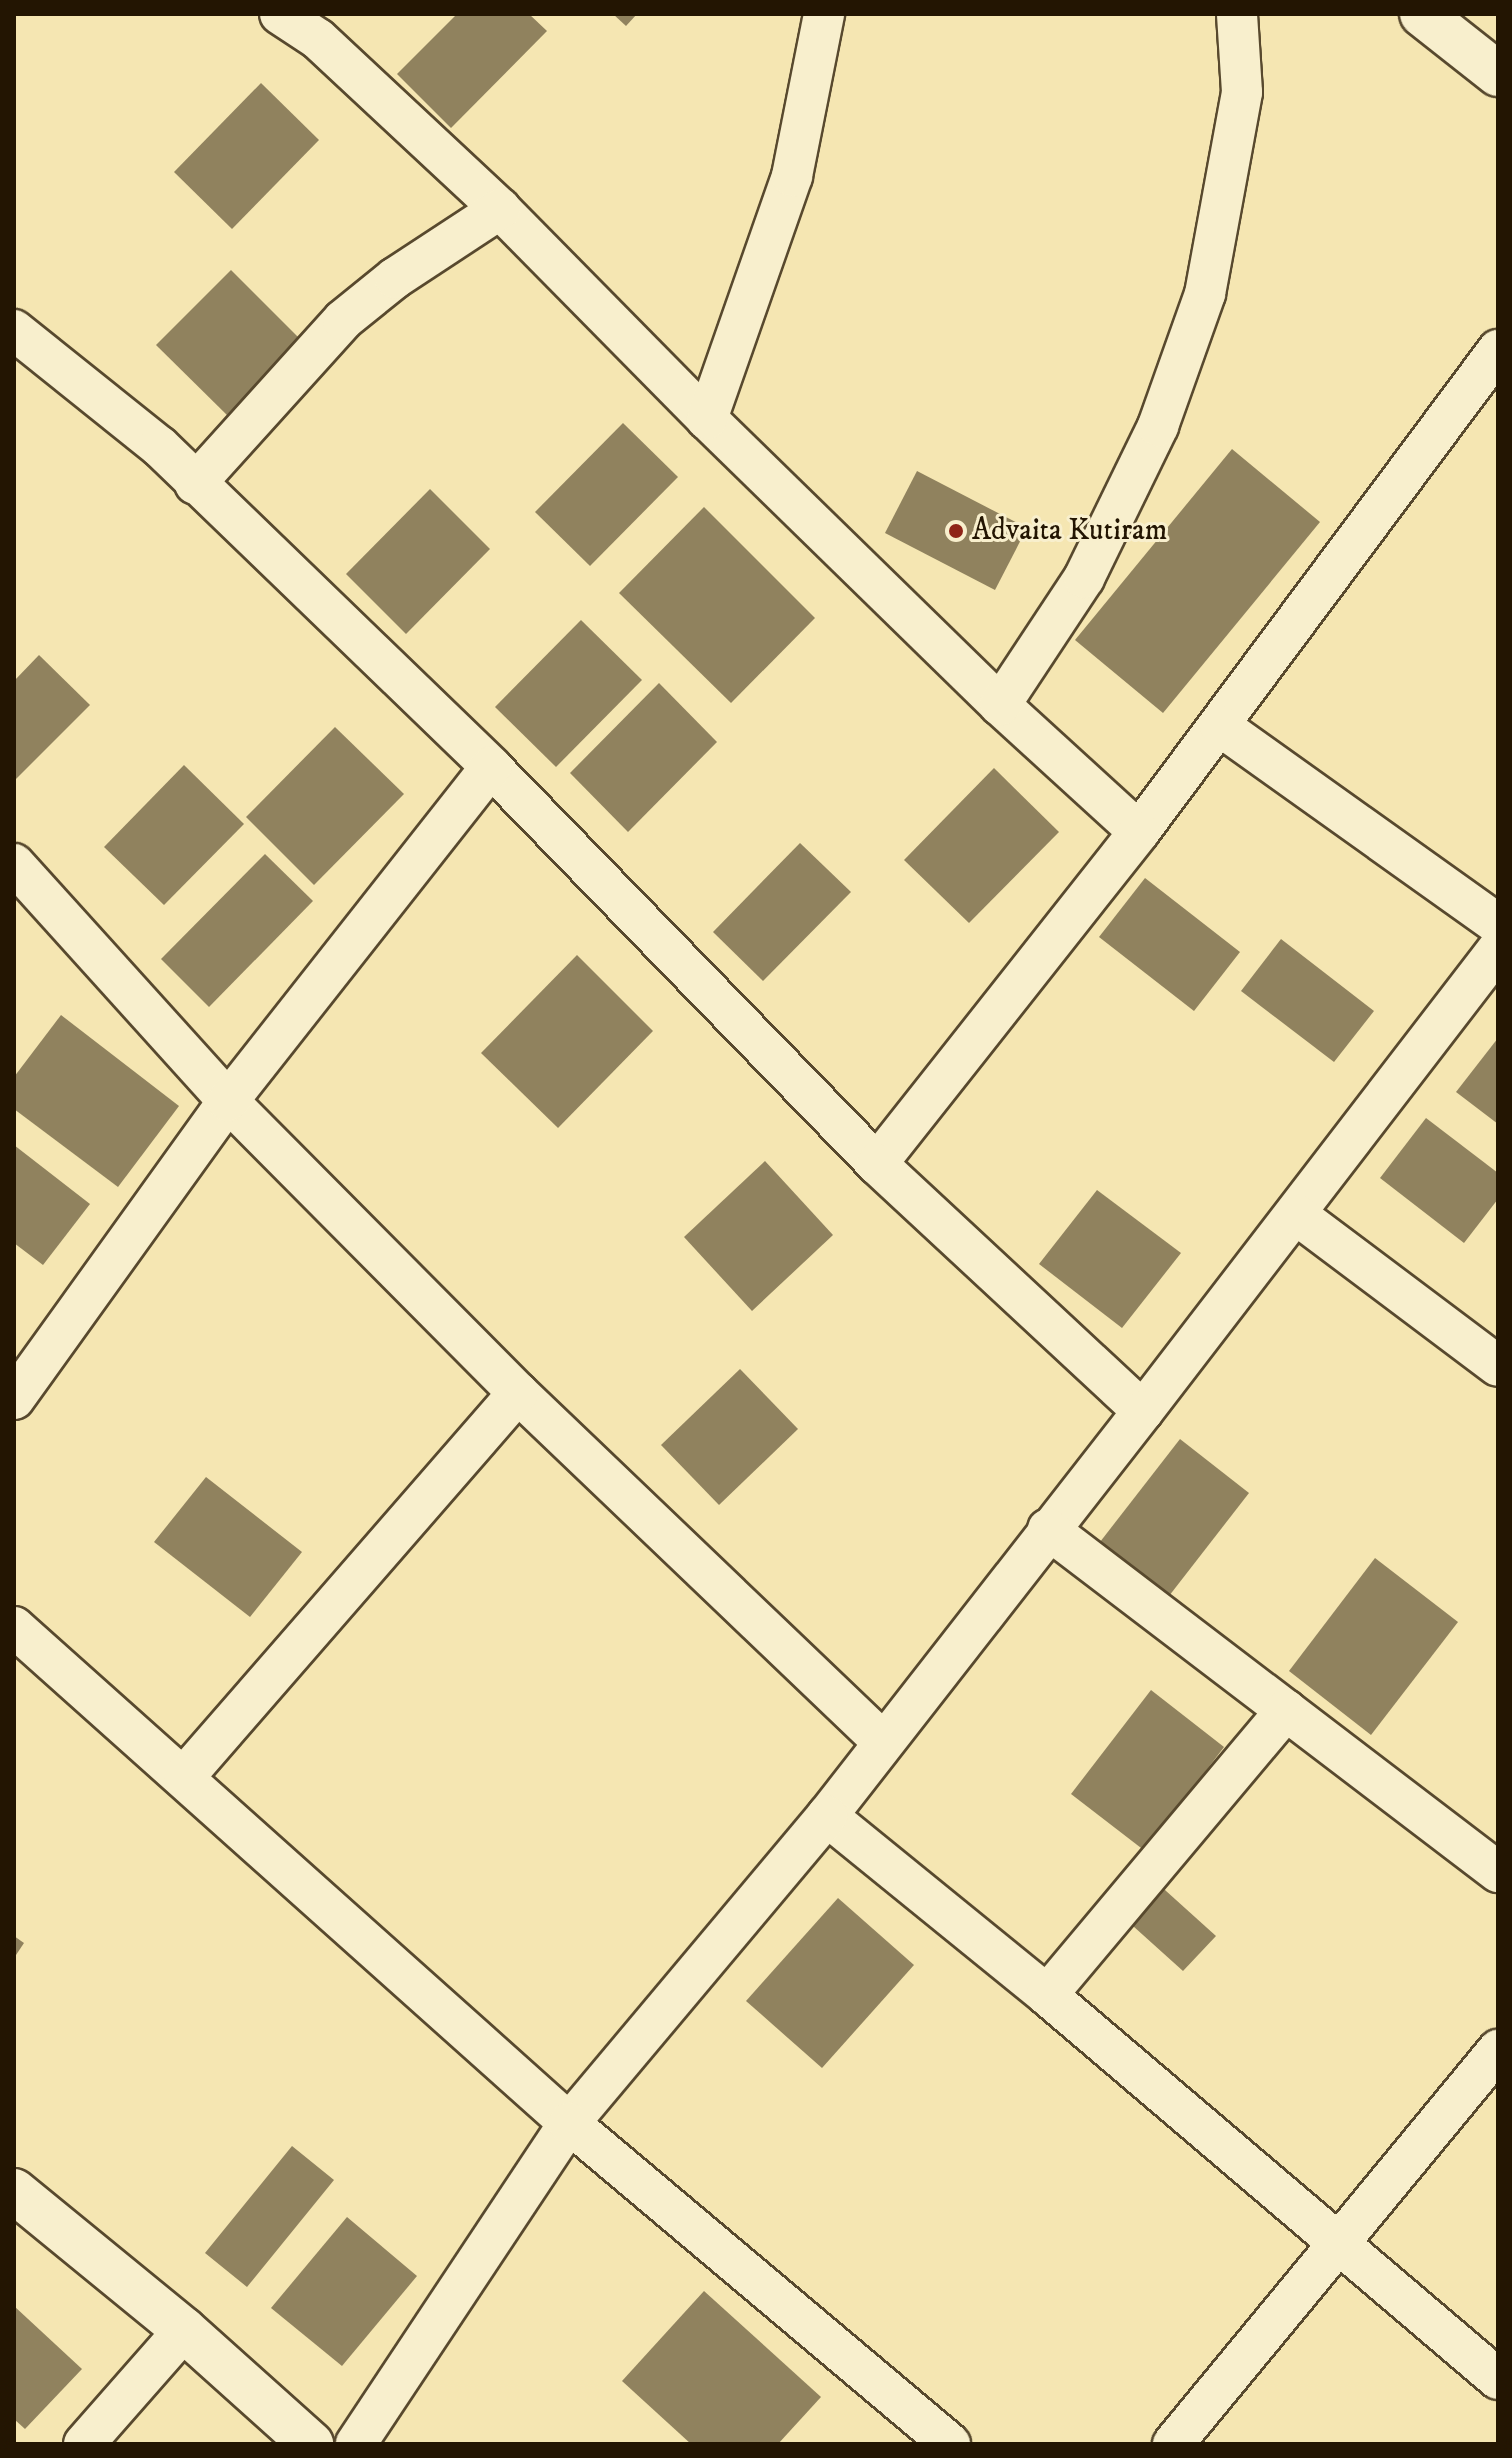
<!DOCTYPE html>
<html>
<head>
<meta charset="utf-8">
<style>
  body { margin:0 }
  #map { position:relative; width:1512px; height:2458px; overflow:hidden; background:#f5e6b2; font-family:"IM FELL DW Pica",serif }
  div>[style] { position:absolute }
  .building>* { inset:0; background:#90825e }
  .roads { filter:drop-shadow(2px 0 #58492e) drop-shadow(-2px 0 #58492e) drop-shadow(0 2px #58492e) drop-shadow(0 -2px #58492e) }
  .minor>* { height:40px; margin:-20px; padding:0 20px; transform-origin:20px; border-radius:20px; background:#f8efcd }
  .secondary>* { height:44px; margin:-22px; padding:0 22px; transform-origin:22px; border-radius:22px; background:#f8efcd }
  .dots>* { width:22px; height:22px; translate:-50% -50%; box-sizing:border-box; border:4px solid #f8efcd; border-radius:50% }
  span { translate:-50% -50%; white-space:nowrap; text-align:center; line-height:1.15; -webkit-text-stroke:6px #f8efcd; paint-order:stroke }
  .poi-label { font-size:30px; color:#231502 }
  .left { translate:0 -50%; text-align:left }
  .frame { position:absolute; inset:0; border:16px solid #231502; pointer-events:none }
</style>
</head>
<body>
<div id="map">
  <div class="building">
    <div style="clip-path:polygon(457px 14px,529px 14px,547px 31px,451px 128px,397px 74px)"></div>
    <div style="clip-path:polygon(613px 14px,637px 14px,626px 26px)"></div>
    <div style="clip-path:polygon(261px 83px,319px 140px,232px 229px,174px 172px)"></div>
    <div style="clip-path:polygon(231px 270px,304px 343px,230px 418px,156px 345px)"></div>
    <div style="clip-path:polygon(623px 423px,678px 477px,590px 566px,535px 512px)"></div>
    <div style="clip-path:polygon(1232px 449px,1320px 522px,1163px 713px,1075px 640px)"></div>
    <div style="clip-path:polygon(917px 471px,1027px 528px,995px 590px,885px 533px)"></div>
    <div style="clip-path:polygon(430px 489px,490px 549px,406px 634px,346px 574px)"></div>
    <div style="clip-path:polygon(704px 507px,815px 618px,731px 703px,619px 593px)"></div>
    <div style="clip-path:polygon(581px 620px,642px 680px,556px 767px,495px 707px)"></div>
    <div style="clip-path:polygon(39px 655px,90px 705px,14px 781px,14px 681px)"></div>
    <div style="clip-path:polygon(659px 683px,717px 742px,628px 832px,570px 773px)"></div>
    <div style="clip-path:polygon(335px 727px,404px 794px,314px 885px,246px 817px)"></div>
    <div style="clip-path:polygon(184px 765px,244px 824px,164px 905px,104px 847px)"></div>
    <div style="clip-path:polygon(994px 768px,1059px 832px,969px 923px,904px 860px)"></div>
    <div style="clip-path:polygon(800px 843px,851px 892px,763px 981px,713px 932px)"></div>
    <div style="clip-path:polygon(265px 854px,313px 901px,209px 1007px,161px 959px)"></div>
    <div style="clip-path:polygon(1145px 878px,1240px 952px,1194px 1011px,1099px 937px)"></div>
    <div style="clip-path:polygon(1281px 939px,1374px 1011px,1334px 1062px,1241px 991px)"></div>
    <div style="clip-path:polygon(577px 955px,653px 1031px,558px 1128px,481px 1053px)"></div>
    <div style="clip-path:polygon(61px 1015px,179px 1106px,118px 1187px,14px 1109px,14px 1077px)"></div>
    <div style="clip-path:polygon(1498px 1038px,1498px 1124px,1456px 1092px)"></div>
    <div style="clip-path:polygon(1426px 1118px,1498px 1173px,1498px 1199px,1464px 1243px,1380px 1178px)"></div>
    <div style="clip-path:polygon(14px 1145px,90px 1204px,43px 1265px,14px 1243px)"></div>
    <div style="clip-path:polygon(765px 1161px,833px 1235px,752px 1311px,684px 1237px)"></div>
    <div style="clip-path:polygon(1097px 1190px,1181px 1253px,1122px 1328px,1039px 1264px)"></div>
    <div style="clip-path:polygon(740px 1369px,798px 1429px,719px 1505px,661px 1445px)"></div>
    <div style="clip-path:polygon(1180px 1439px,1249px 1493px,1169px 1596px,1100px 1542px)"></div>
    <div style="clip-path:polygon(206px 1477px,302px 1552px,250px 1617px,154px 1542px)"></div>
    <div style="clip-path:polygon(1375px 1558px,1458px 1622px,1371px 1735px,1289px 1671px)"></div>
    <div style="clip-path:polygon(1151px 1690px,1224px 1747px,1145px 1851px,1071px 1794px)"></div>
    <div style="clip-path:polygon(1155px 1881px,1216px 1936px,1183px 1971px,1123px 1917px)"></div>
    <div style="clip-path:polygon(838px 1898px,914px 1965px,822px 2068px,746px 2001px)"></div>
    <div style="clip-path:polygon(14px 1936px,24px 1943px,14px 1958px)"></div>
    <div style="clip-path:polygon(292px 2146px,334px 2180px,247px 2287px,205px 2253px)"></div>
    <div style="clip-path:polygon(347px 2217px,417px 2276px,342px 2366px,271px 2308px)"></div>
    <div style="clip-path:polygon(704px 2291px,821px 2397px,778px 2444px,691px 2444px,622px 2381px)"></div>
    <div style="clip-path:polygon(14px 2306px,82px 2369px,25px 2429px,14px 2419px)"></div>
  </div>
  <div class="roads">
    <div class="minor">
      <div style="left:280px;top:14px;width:45px;rotate:33.3deg"></div>
      <div style="left:318px;top:39px;width:249px;rotate:43deg"></div>
      <div style="left:500px;top:209px;width:295px;rotate:45.4deg"></div>
      <div style="left:707px;top:419px;width:409px;rotate:44.3deg"></div>
      <div style="left:1000px;top:705px;width:188px;rotate:42.4deg"></div>
      <div style="left:14px;top:330px;width:186px;rotate:38.7deg"></div>
      <div style="left:159px;top:446px;width:462px;rotate:44deg"></div>
      <div style="left:491px;top:767px;width:554px;rotate:45.8deg"></div>
      <div style="left:1498px;top:350px;width:601px;rotate:126.68deg"></div>
      <div style="left:1139px;top:832px;width:423px;rotate:128.3deg"></div>
      <div style="left:877px;top:1164px;width:363px;rotate:42.9deg"></div>
      <div style="left:1143px;top:1411px;width:583px;rotate:-52.46deg"></div>
      <div style="left:707px;top:419px;width:257px;rotate:-70.7deg"></div>
      <div style="left:792px;top:176px;width:165px;rotate:-78.8deg"></div>
      <div style="left:195px;top:484px;width:221px;rotate:-47.9deg"></div>
      <div style="left:343px;top:320px;width:67px;rotate:-38.9deg"></div>
      <div style="left:395px;top:278px;width:126px;rotate:-33.3deg"></div>
      <div style="left:1000px;top:705px;width:152px;rotate:-56.5deg"></div>
      <div style="left:1084px;top:578px;width:169px;rotate:-64deg"></div>
      <div style="left:1158px;top:426px;width:140px;rotate:-70.4deg"></div>
      <div style="left:1205px;top:294px;width:205px;rotate:-79.6deg"></div>
      <div style="left:1242px;top:92px;width:78px;rotate:-93.7deg"></div>
      <div style="left:1220px;top:726px;width:341px;rotate:35.5deg"></div>
      <div style="left:14px;top:864px;width:319px;rotate:47.9deg"></div>
      <div style="left:228px;top:1101px;width:412px;rotate:45.2deg"></div>
      <div style="left:518px;top:1393px;width:504px;rotate:43.71deg"></div>
      <div style="left:1297px;top:1215px;width:251px;rotate:36.9deg"></div>
      <div style="left:14px;top:1399px;width:367px;rotate:-54.3deg"></div>
      <div style="left:228px;top:1101px;width:425px;rotate:-51.8deg"></div>
      <div style="left:1143px;top:1411px;width:514px;rotate:127.96deg"></div>
      <div style="left:827px;top:1816px;width:284px;rotate:39.1deg"></div>
      <div style="left:1047px;top:1995px;width:592px;rotate:40.41deg"></div>
      <div style="left:1048px;top:1529px;width:566px;rotate:37.32deg"></div>
      <div style="left:14px;top:1627px;width:744px;rotate:41.79deg"></div>
      <div style="left:569px;top:2123px;width:385px;rotate:123.6deg"></div>
      <div style="left:184px;top:1777px;width:509px;rotate:-48.98deg"></div>
      <div style="left:827px;top:1816px;width:401px;rotate:130deg"></div>
      <div style="left:569px;top:2123px;width:498px;rotate:40.1deg"></div>
      <div style="left:1047px;top:1995px;width:372px;rotate:-50deg"></div>
      <div style="left:84px;top:2444px;width:152px;rotate:-48.7deg"></div>
      <div style="left:1173px;top:2444px;width:511px;rotate:-50.48deg"></div>
    </div>
    <div class="secondary">
      <div style="left:1422px;top:14px;width:97px;rotate:38.3deg"></div>
      <div style="left:14px;top:2191px;width:220px;rotate:39.3deg"></div>
      <div style="left:184px;top:2330px;width:171px;rotate:41.9deg"></div>
    </div>
  </div>
  <div class="dots">
    <div style="left:956px;top:531px;background:#8f2418"></div>
  </div>
  <div class="poi-label">
    <span class="left" style="left:972px;top:531px">Advaita Kutiram</span>
  </div>
  <div class="frame"></div>
</div>
</body>
</html>
